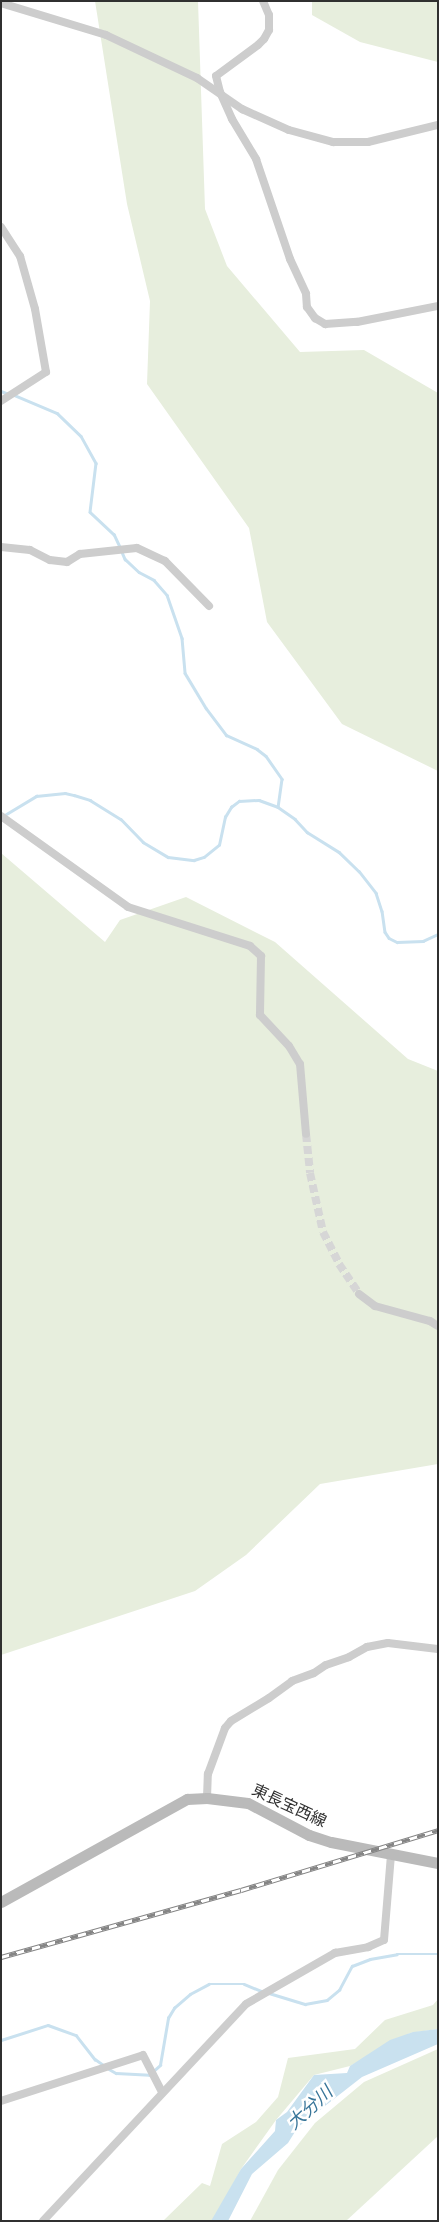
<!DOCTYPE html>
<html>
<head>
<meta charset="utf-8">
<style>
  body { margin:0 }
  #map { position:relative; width:439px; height:2222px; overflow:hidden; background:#fff; font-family:Karla,"Noto Sans JP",sans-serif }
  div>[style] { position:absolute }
  .green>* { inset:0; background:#e7eedd }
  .water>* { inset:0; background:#c9e1ef }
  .stream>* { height:2.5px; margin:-1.25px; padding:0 1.25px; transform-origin:1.25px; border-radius:1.25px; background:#c9e1ef }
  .minor-tunnel>* { height:8px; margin-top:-4px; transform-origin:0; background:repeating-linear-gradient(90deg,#d6d6d6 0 8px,transparent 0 12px) }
  .minor>* { height:8px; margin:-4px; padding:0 4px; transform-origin:4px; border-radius:4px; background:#cdcdcd }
  .secondary>* { height:11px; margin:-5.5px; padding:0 5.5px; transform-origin:5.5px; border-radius:5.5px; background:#bababa }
  .rail>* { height:4.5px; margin-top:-2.25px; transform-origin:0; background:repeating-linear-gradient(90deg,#fff 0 8px,#858585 0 16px); box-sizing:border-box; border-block:1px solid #858585 }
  span { translate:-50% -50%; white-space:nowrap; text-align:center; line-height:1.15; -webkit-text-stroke:5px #fff; paint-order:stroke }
  .street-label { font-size:16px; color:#303030 }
  .water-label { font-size:18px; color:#387599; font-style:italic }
  .frame { position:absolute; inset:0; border:2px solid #303030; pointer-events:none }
</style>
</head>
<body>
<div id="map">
  <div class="green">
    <div style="clip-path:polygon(95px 1px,198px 1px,205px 209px,227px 266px,300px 352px,364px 350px,438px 393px,438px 771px,342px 724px,267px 622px,249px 528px,147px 384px,150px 301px,127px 204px)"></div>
    <div style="clip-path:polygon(312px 1px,438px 1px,438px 62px,360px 42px,312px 15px)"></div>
    <div style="clip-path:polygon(1px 853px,105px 942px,120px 920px,186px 897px,275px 942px,408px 1059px,438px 1071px,438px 1464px,320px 1484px,246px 1555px,195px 1591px,1px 1655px)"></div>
    <div style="clip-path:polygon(438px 1999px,438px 2029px,410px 2033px,350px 2066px,314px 2075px,276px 2120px,241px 2169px,215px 2221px,163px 2221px,202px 2183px,210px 2186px,222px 2144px,256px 2122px,278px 2097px,288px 2058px,355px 2049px,385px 2020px,433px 2005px)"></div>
    <div style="clip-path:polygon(438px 2049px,438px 2136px,346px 2221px,250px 2221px,278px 2170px,315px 2123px,364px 2082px)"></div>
  </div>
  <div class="water">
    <div style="clip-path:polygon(438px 2029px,438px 2044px,362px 2077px,298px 2127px,288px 2143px,252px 2174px,228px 2221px,211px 2221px,241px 2169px,275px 2131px,276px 2120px,287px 2112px,314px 2075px,347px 2073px,350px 2066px,390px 2040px,413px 2032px)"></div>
  </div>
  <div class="stream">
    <div style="left:1px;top:391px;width:9px;rotate:21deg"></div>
    <div style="left:14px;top:395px;width:47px;rotate:22.7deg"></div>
    <div style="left:57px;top:413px;width:33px;rotate:44deg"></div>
    <div style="left:81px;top:436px;width:31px;rotate:61deg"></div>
    <div style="left:96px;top:463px;width:49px;rotate:97deg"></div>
    <div style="left:90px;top:512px;width:33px;rotate:43deg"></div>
    <div style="left:114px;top:534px;width:14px;rotate:65deg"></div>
    <div style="left:122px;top:552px;width:8px;rotate:67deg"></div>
    <div style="left:125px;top:559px;width:19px;rotate:43deg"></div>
    <div style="left:139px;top:572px;width:17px;rotate:28deg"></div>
    <div style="left:154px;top:580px;width:20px;rotate:49deg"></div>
    <div style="left:167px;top:595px;width:46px;rotate:70.8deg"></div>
    <div style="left:182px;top:638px;width:35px;rotate:85deg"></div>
    <div style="left:185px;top:673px;width:41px;rotate:59deg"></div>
    <div style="left:206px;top:708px;width:34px;rotate:53deg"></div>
    <div style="left:226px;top:735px;width:34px;rotate:24deg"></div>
    <div style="left:257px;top:749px;width:11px;rotate:38deg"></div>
    <div style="left:266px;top:756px;width:28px;rotate:55deg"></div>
    <div style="left:282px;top:779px;width:28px;rotate:98deg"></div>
    <div style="left:3px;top:816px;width:39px;rotate:-31deg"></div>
    <div style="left:36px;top:796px;width:29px;rotate:-6deg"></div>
    <div style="left:65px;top:793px;width:9px;rotate:13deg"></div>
    <div style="left:74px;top:795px;width:17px;rotate:17deg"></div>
    <div style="left:90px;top:800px;width:36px;rotate:32deg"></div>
    <div style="left:121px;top:819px;width:32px;rotate:46deg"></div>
    <div style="left:143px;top:842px;width:29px;rotate:31deg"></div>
    <div style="left:168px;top:857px;width:26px;rotate:7deg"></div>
    <div style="left:194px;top:860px;width:10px;rotate:-17deg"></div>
    <div style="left:204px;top:857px;width:19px;rotate:-39deg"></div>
    <div style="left:219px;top:845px;width:29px;rotate:-78deg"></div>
    <div style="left:225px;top:817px;width:12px;rotate:-59deg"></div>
    <div style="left:231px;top:807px;width:10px;rotate:-37deg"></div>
    <div style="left:239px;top:801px;width:20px;rotate:-3deg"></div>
    <div style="left:259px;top:800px;width:20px;rotate:20deg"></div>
    <div style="left:278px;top:807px;width:21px;rotate:35deg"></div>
    <div style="left:295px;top:819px;width:18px;rotate:47deg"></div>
    <div style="left:307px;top:832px;width:38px;rotate:32deg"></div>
    <div style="left:339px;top:852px;width:28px;rotate:44deg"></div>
    <div style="left:359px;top:871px;width:28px;rotate:52deg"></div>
    <div style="left:376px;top:893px;width:19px;rotate:72deg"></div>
    <div style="left:382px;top:911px;width:21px;rotate:82deg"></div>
    <div style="left:385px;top:932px;width:7px;rotate:56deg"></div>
    <div style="left:389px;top:938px;width:9px;rotate:27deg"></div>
    <div style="left:397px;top:942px;width:26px;rotate:-2deg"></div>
    <div style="left:423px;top:941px;width:17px;rotate:-25deg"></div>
    <div style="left:269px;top:1993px;width:38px;rotate:17deg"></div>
    <div style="left:305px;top:2004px;width:22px;rotate:-10deg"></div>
    <div style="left:327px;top:2000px;width:16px;rotate:-40deg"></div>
    <div style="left:339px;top:1990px;width:27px;rotate:-62deg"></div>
    <div style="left:352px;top:1966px;width:19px;rotate:-21deg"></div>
    <div style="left:370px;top:1959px;width:27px;rotate:-10deg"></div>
    <div style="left:397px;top:1954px;width:41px"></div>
    <div style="left:1px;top:2040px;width:49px;rotate:-17.7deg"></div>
    <div style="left:48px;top:2025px;width:30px;rotate:20deg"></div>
    <div style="left:76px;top:2035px;width:31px;rotate:52deg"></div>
    <div style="left:95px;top:2059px;width:12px;rotate:35deg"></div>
    <div style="left:109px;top:2069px;width:8px;rotate:30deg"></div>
    <div style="left:116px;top:2073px;width:33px;rotate:3deg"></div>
    <div style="left:149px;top:2075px;width:15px;rotate:-42deg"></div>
    <div style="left:160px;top:2065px;width:48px;rotate:-80.3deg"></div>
    <div style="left:168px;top:2018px;width:12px;rotate:-59deg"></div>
    <div style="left:174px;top:2008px;width:21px;rotate:-41deg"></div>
    <div style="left:190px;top:1994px;width:21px;rotate:-28deg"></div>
    <div style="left:209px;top:1984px;width:35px"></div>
    <div style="left:244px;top:1984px;width:22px;rotate:22deg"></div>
  </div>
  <div class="minor-tunnel">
    <div style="left:306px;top:1134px;width:39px;rotate:84deg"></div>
    <div style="left:310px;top:1173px;width:60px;rotate:77.6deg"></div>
    <div style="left:323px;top:1232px;width:36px;rotate:63deg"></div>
    <div style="left:339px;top:1264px;width:36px;rotate:56deg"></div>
  </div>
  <div class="minor">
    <div style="left:263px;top:1px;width:15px;rotate:67deg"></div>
    <div style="left:269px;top:15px;width:15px;rotate:90deg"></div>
    <div style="left:269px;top:30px;width:10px;rotate:119deg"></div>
    <div style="left:264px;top:39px;width:8px;rotate:135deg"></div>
    <div style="left:258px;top:45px;width:52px;rotate:143.6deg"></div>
    <div style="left:216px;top:76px;width:16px;rotate:76deg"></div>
    <div style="left:220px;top:92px;width:30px;rotate:66deg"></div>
    <div style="left:232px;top:119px;width:47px;rotate:59deg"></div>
    <div style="left:256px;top:159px;width:106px;rotate:71.2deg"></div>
    <div style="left:290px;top:259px;width:38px;rotate:65deg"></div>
    <div style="left:306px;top:294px;width:13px;rotate:86deg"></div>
    <div style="left:307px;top:307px;width:14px;rotate:54deg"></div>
    <div style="left:315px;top:318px;width:12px;rotate:31deg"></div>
    <div style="left:325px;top:324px;width:32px;rotate:-4deg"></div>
    <div style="left:357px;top:322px;width:83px;rotate:-11.2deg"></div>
    <div style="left:1px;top:3px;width:110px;rotate:16.9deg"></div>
    <div style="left:106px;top:35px;width:101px;rotate:25.3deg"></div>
    <div style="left:197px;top:78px;width:55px;rotate:34.6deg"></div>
    <div style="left:242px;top:109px;width:51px;rotate:24.1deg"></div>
    <div style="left:289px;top:130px;width:46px;rotate:15.3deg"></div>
    <div style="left:333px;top:142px;width:35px"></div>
    <div style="left:368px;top:142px;width:72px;rotate:-13.7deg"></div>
    <div style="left:1px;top:227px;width:35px;rotate:57deg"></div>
    <div style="left:20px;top:256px;width:55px;rotate:74.2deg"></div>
    <div style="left:35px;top:309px;width:64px;rotate:80.1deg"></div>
    <div style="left:46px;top:372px;width:54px;rotate:147.2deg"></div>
    <div style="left:1px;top:547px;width:29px;rotate:6deg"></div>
    <div style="left:30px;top:550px;width:22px;rotate:27deg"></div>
    <div style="left:50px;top:560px;width:17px;rotate:7deg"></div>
    <div style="left:67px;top:562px;width:15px;rotate:-32deg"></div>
    <div style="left:80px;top:554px;width:57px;rotate:-6deg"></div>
    <div style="left:137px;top:548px;width:31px;rotate:25deg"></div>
    <div style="left:165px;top:561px;width:63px;rotate:45.6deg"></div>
    <div style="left:1px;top:816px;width:156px;rotate:35.6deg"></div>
    <div style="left:128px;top:907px;width:128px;rotate:17.7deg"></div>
    <div style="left:250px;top:946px;width:15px;rotate:42deg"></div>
    <div style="left:261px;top:956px;width:59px;rotate:91deg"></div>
    <div style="left:260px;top:1015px;width:42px;rotate:46.9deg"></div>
    <div style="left:289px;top:1046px;width:21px;rotate:59deg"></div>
    <div style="left:300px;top:1064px;width:70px;rotate:85.1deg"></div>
    <div style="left:359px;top:1294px;width:20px;rotate:37deg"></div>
    <div style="left:375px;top:1306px;width:57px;rotate:15.3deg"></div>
    <div style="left:430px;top:1321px;width:9px;rotate:32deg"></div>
    <div style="left:207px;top:1798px;width:24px;rotate:-88deg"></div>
    <div style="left:208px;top:1774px;width:49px;rotate:-69.7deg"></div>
    <div style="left:225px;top:1728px;width:9px;rotate:-49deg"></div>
    <div style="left:231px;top:1721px;width:44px;rotate:-31.2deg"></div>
    <div style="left:269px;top:1698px;width:29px;rotate:-36deg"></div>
    <div style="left:292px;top:1681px;width:23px;rotate:-20deg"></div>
    <div style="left:314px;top:1673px;width:14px;rotate:-34deg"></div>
    <div style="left:326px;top:1665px;width:24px;rotate:-19deg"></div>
    <div style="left:349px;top:1657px;width:21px;rotate:-29deg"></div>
    <div style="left:367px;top:1647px;width:21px;rotate:-11deg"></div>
    <div style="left:388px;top:1643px;width:50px;rotate:6.8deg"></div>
    <div style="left:1px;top:2101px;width:149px;rotate:-17.9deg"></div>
    <div style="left:143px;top:2055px;width:42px;rotate:62.8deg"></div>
    <div style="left:43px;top:2221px;width:297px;rotate:-46.9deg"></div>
    <div style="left:246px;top:2004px;width:103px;rotate:-29.8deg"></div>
    <div style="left:335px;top:1953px;width:34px;rotate:-10deg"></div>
    <div style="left:368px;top:1947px;width:17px;rotate:-24deg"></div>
    <div style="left:384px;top:1940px;width:86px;rotate:-85.3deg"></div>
  </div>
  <div class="secondary">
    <div style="left:1px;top:1902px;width:213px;rotate:-29deg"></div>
    <div style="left:187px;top:1799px;width:20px;rotate:-3deg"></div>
    <div style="left:207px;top:1798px;width:41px;rotate:7deg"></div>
    <div style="left:248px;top:1803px;width:69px;rotate:27.7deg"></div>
    <div style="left:309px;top:1835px;width:23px;rotate:18deg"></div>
    <div style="left:331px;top:1842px;width:109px;rotate:11.1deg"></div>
  </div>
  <div class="rail">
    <div style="left:1px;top:1957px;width:249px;rotate:-15.6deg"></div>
    <div style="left:241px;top:1890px;width:206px;rotate:-16.9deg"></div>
  </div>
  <div class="street-label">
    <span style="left:289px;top:1806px;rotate:25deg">東長宝西線</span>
  </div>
  <div class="water-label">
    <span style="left:310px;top:2108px;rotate:-43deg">大分川</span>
  </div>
  <div class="frame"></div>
</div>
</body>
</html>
